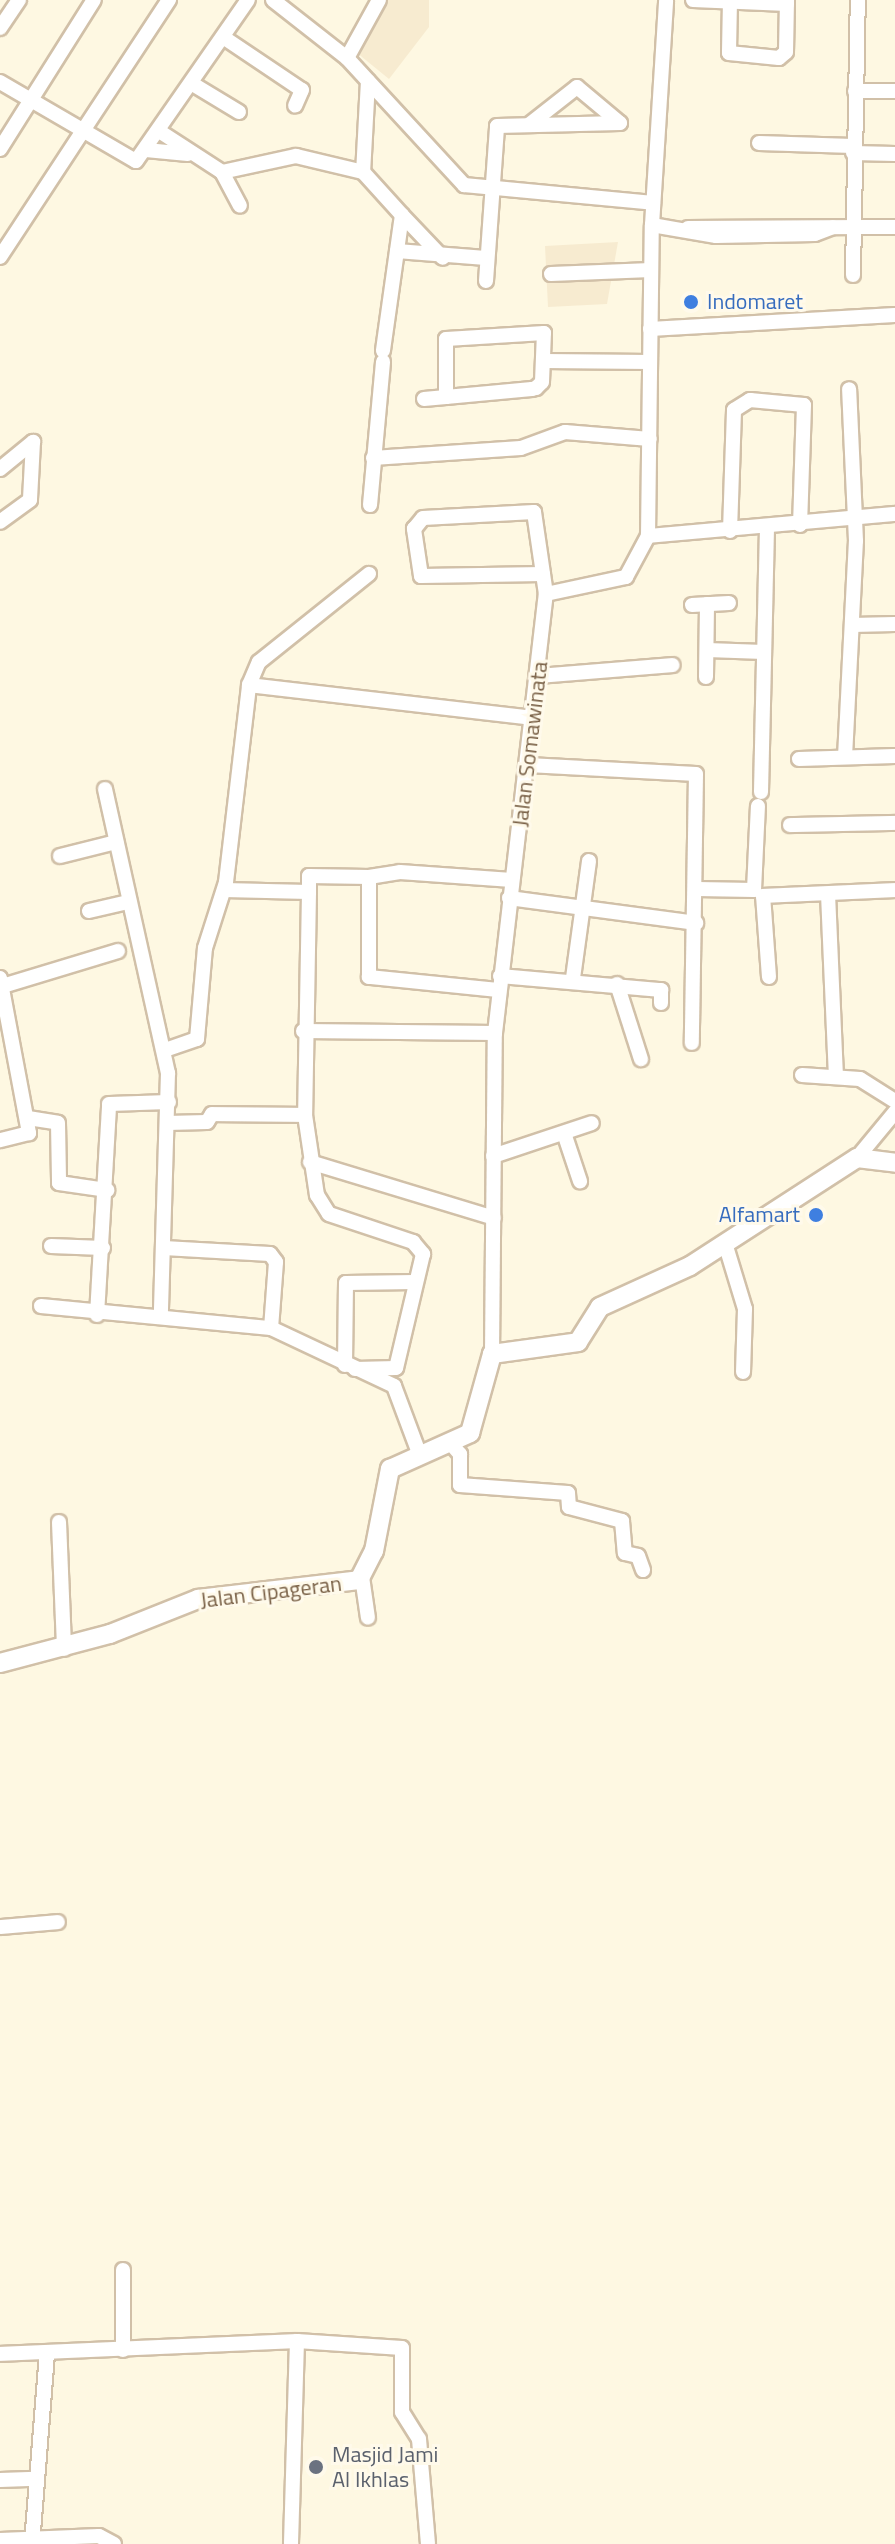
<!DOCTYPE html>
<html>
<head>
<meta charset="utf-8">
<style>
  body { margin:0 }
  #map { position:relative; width:895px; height:2544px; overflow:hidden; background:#fef8e2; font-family:"Titillium Web",sans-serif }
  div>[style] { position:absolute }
  .residential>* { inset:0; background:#f7ebd0 }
  .roads { filter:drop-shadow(2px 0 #d1c0a8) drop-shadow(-2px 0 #d1c0a8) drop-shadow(0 2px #d1c0a8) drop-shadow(0 -2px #d1c0a8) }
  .street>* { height:14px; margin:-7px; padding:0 7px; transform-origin:7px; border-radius:7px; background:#fff }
  .secondary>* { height:18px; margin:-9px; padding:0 9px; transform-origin:9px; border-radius:9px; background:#fff }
  .dots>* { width:22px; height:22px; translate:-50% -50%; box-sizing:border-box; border:4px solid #fffaeb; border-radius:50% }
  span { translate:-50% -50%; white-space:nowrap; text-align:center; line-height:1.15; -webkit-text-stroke:6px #fffaeb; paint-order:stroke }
  .shop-label { font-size:22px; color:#366cbe }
  .left { translate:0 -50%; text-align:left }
  .right { translate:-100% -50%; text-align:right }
  .street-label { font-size:22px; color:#796046 }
  .worship-label { font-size:22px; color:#5b616d }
</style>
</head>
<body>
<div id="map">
  <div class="residential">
    <div style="clip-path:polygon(375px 0,429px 0,429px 27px,389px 79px,351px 48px)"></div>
    <div style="clip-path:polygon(618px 242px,607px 304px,548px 307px,545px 246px)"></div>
  </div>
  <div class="roads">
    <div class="street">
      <div style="left:273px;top:0;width:94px;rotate:38.1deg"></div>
      <div style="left:347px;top:58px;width:173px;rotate:47.3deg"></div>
      <div style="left:464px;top:185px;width:190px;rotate:5.4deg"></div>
      <div style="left:693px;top:0;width:94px;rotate:2.4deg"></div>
      <div style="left:730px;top:0;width:53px;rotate:91.1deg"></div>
      <div style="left:729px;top:53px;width:50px;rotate:5.7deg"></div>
      <div style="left:779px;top:58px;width:9px;rotate:-41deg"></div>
      <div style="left:786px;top:52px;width:52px;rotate:-88.9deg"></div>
      <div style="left:0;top:28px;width:34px;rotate:-56deg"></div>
      <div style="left:223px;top:37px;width:95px;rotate:33.9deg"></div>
      <div style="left:302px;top:90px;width:17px;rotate:114deg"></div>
      <div style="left:347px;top:58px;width:66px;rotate:-61.1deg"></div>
      <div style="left:368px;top:81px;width:91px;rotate:93.1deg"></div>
      <div style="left:363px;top:172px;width:58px;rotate:47.8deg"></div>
      <div style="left:402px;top:215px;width:137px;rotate:98deg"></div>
      <div style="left:0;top:82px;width:157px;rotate:30.2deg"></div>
      <div style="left:136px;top:161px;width:196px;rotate:-55.2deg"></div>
      <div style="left:191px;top:83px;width:56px;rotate:31.1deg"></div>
      <div style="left:855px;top:91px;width:40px"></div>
      <div style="left:159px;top:131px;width:75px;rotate:33.1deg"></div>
      <div style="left:222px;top:172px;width:38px;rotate:62deg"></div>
      <div style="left:759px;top:143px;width:94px;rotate:1.8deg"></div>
      <div style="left:0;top:149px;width:176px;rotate:-57.8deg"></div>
      <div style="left:146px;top:150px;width:42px;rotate:5.4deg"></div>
      <div style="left:853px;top:153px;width:42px;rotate:1.4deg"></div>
      <div style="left:222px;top:172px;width:76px;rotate:-12.2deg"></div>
      <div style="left:296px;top:156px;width:69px;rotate:13.4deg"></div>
      <div style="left:402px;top:215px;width:59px;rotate:46.4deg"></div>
      <div style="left:652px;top:225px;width:65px;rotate:9.8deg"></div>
      <div style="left:716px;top:236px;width:99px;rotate:-1.2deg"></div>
      <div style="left:815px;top:234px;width:19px;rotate:-21deg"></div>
      <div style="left:688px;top:228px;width:207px;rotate:-0.3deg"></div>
      <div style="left:397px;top:251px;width:89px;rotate:4.5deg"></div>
      <div style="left:0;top:257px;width:308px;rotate:-56.7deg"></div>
      <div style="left:551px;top:274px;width:100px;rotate:-2.3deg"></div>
      <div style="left:853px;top:275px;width:275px;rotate:-89deg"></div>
      <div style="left:486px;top:281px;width:155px;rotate:-85.9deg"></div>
      <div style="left:497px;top:126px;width:123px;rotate:-1.4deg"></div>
      <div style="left:620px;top:123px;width:56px;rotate:-140.1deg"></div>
      <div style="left:577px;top:87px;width:60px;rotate:141.8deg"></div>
      <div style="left:650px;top:329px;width:245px;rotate:-3.3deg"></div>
      <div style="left:544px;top:361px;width:106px;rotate:0.5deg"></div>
      <div style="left:424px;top:399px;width:22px;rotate:-5deg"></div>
      <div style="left:446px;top:397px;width:86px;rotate:-5.3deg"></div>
      <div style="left:532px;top:389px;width:4px;rotate:-14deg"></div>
      <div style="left:536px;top:388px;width:8px;rotate:-45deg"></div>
      <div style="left:542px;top:382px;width:49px;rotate:-87.7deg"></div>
      <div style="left:544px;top:333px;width:98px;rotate:176.5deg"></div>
      <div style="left:446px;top:339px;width:58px;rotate:90deg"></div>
      <div style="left:373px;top:458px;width:148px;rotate:-3.9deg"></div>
      <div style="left:521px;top:448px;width:47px;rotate:-20deg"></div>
      <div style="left:565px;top:432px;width:85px;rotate:4.7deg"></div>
      <div style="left:0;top:469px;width:43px;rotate:-39.3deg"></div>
      <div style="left:33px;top:442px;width:58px;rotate:93deg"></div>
      <div style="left:30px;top:500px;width:37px;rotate:144deg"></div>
      <div style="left:370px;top:505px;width:144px;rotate:-84.8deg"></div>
      <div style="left:730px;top:531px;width:121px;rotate:-88.1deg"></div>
      <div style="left:734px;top:410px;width:19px;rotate:-32deg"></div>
      <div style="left:750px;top:400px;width:54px;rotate:5.3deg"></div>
      <div style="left:804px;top:405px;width:120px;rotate:91.9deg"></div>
      <div style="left:648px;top:536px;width:248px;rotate:-5.1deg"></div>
      <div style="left:543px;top:574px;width:122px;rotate:179.1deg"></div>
      <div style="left:421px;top:576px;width:48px;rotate:-98.5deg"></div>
      <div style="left:414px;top:529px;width:14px;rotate:-51deg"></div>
      <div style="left:423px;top:518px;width:111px;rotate:-3.1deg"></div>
      <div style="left:534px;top:512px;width:83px;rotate:81.7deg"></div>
      <div style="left:692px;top:605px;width:37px;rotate:-3deg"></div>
      <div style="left:852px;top:625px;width:43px;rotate:-1.3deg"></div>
      <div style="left:707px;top:650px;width:57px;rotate:2deg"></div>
      <div style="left:539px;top:676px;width:134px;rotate:-4.7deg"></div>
      <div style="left:706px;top:677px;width:73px;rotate:-89.2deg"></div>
      <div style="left:249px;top:685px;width:25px;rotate:-67deg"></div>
      <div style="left:259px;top:662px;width:141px;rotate:-38.7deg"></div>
      <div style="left:845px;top:757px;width:216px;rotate:-87.1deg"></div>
      <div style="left:856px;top:541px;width:152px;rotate:-92.6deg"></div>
      <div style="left:799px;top:759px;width:96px;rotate:-1.8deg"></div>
      <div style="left:528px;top:765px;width:168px;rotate:3.1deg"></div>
      <div style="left:696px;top:774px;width:269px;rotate:90.9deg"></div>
      <div style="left:105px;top:789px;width:291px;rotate:77.5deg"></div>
      <div style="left:168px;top:1073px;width:242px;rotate:91.7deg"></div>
      <div style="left:761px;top:792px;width:263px;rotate:-88.7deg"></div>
      <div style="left:790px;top:825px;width:105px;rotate:-1.1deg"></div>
      <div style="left:60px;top:856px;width:58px;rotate:-14deg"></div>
      <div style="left:697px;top:889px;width:57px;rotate:1deg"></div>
      <div style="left:754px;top:890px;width:84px;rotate:-87.3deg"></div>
      <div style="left:224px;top:890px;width:85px;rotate:1.3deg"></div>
      <div style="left:309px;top:892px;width:16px;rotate:-90deg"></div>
      <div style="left:309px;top:876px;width:60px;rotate:1deg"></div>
      <div style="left:309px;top:892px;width:223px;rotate:91deg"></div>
      <div style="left:305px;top:1115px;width:81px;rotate:81.5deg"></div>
      <div style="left:317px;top:1195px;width:22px;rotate:58deg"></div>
      <div style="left:329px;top:1214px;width:89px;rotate:18.4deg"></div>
      <div style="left:413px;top:1242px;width:16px;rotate:50deg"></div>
      <div style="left:423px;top:1254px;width:117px;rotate:103.3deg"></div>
      <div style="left:396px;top:1368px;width:41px;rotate:178.6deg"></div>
      <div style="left:828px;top:894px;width:182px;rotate:87.5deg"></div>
      <div style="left:509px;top:898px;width:189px;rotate:7.6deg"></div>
      <div style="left:89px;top:911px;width:40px;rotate:-13deg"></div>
      <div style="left:500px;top:976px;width:162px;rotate:5deg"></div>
      <div style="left:661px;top:990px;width:13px;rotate:90deg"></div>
      <div style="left:769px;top:977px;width:81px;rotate:-94.2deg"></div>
      <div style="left:763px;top:896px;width:132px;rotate:-2.6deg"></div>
      <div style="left:0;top:978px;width:158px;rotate:79.4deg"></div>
      <div style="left:29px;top:1133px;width:30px;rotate:166deg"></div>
      <div style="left:573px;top:978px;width:118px;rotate:-82.2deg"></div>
      <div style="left:617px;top:984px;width:79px;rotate:72.3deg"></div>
      <div style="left:6px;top:985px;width:117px;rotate:-16.9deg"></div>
      <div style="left:498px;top:990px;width:130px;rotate:-174.2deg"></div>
      <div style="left:369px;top:977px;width:100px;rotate:-90deg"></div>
      <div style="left:369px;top:877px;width:31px;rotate:-9deg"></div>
      <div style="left:400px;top:872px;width:112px;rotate:4.1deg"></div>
      <div style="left:303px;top:1031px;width:192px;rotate:0.6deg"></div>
      <div style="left:165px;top:1050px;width:34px;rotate:-19deg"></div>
      <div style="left:197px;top:1039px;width:91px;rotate:-85deg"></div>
      <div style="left:205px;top:948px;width:69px;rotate:-72.3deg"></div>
      <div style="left:226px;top:882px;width:198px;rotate:-83.3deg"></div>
      <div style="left:249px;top:685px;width:286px;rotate:6.6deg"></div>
      <div style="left:802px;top:1075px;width:58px;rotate:3.9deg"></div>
      <div style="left:860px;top:1079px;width:41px;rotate:32.2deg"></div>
      <div style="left:28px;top:1118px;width:30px;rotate:9deg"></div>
      <div style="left:58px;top:1123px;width:60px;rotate:89deg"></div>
      <div style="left:59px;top:1183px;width:49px;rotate:8.3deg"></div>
      <div style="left:167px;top:1123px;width:40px;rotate:-1.4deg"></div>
      <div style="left:207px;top:1122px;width:9px;rotate:-58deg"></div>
      <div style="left:212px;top:1114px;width:93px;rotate:0.6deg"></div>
      <div style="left:564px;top:1133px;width:51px;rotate:71.6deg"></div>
      <div style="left:493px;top:1156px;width:104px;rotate:-18.4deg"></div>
      <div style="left:857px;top:1158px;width:60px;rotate:-50.4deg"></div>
      <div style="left:310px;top:1162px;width:192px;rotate:16.9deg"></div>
      <div style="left:725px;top:1243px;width:69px;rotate:73.1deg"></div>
      <div style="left:745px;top:1309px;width:63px;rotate:91.8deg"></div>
      <div style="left:51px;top:1246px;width:52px;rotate:2.2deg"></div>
      <div style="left:164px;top:1248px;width:106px;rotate:3.2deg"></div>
      <div style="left:270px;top:1254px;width:10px;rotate:53deg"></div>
      <div style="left:276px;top:1262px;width:66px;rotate:94.3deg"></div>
      <div style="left:41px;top:1306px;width:231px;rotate:5.5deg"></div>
      <div style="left:271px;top:1328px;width:136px;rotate:25.2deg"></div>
      <div style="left:394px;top:1386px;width:72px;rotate:69.5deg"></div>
      <div style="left:97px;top:1315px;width:211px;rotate:-86.7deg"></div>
      <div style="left:109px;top:1104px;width:60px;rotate:-1.9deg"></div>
      <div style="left:492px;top:1354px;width:321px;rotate:-89.5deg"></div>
      <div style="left:495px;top:1033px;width:442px;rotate:-83.4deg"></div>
      <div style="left:546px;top:594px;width:82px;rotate:-12deg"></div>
      <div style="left:626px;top:577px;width:47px;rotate:-61.8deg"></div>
      <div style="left:648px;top:536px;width:311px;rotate:-89.3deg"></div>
      <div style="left:652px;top:225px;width:225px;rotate:-86.4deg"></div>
      <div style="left:345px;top:1365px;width:82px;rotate:-89.3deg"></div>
      <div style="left:346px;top:1283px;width:69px;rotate:-0.8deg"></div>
      <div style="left:453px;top:1446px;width:11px;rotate:49deg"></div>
      <div style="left:460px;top:1454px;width:31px;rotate:90deg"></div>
      <div style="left:460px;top:1485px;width:108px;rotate:4.2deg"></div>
      <div style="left:568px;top:1493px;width:14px;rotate:86deg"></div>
      <div style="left:569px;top:1507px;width:55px;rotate:14.8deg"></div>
      <div style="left:622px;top:1521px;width:32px;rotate:85deg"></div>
      <div style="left:625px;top:1553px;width:13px;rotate:13deg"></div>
      <div style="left:638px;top:1556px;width:15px;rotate:70deg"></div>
      <div style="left:59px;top:1522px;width:127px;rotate:87.7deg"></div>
      <div style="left:362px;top:1577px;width:41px;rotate:81.7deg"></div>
      <div style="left:0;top:1927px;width:58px;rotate:-4.9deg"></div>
      <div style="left:123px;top:2270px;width:80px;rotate:90deg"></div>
      <div style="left:297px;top:2341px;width:105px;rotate:3.8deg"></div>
      <div style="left:402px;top:2348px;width:64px;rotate:90deg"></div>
      <div style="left:402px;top:2412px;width:32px;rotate:58deg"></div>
      <div style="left:419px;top:2439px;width:105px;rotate:85.1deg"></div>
      <div style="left:0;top:2354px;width:297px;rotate:-2.5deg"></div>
      <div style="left:297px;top:2341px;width:203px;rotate:91.7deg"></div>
      <div style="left:0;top:2480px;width:36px;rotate:-2deg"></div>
      <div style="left:0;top:2540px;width:99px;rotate:-2.3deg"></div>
      <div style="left:99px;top:2536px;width:17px;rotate:28deg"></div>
      <div style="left:32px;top:2544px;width:190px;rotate:-85.5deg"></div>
    </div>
    <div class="secondary">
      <div style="left:0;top:1663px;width:114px;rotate:-14.8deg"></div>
      <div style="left:110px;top:1634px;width:95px;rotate:-21.7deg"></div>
      <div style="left:198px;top:1599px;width:162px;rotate:-6.7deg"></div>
      <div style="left:359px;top:1580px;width:33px;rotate:-63deg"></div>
      <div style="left:374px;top:1551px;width:84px;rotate:-79deg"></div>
      <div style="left:390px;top:1469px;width:88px;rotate:-24.2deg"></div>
      <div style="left:470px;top:1433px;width:82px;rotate:-74.4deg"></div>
      <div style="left:492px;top:1354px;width:87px;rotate:-7.9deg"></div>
      <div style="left:578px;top:1342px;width:41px;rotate:-57.8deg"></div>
      <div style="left:600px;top:1307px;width:99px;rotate:-24.5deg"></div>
      <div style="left:690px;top:1266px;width:199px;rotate:-32.9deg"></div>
      <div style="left:857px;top:1158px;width:38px;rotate:7deg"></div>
    </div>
  </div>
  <div class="dots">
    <div style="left:691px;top:302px;background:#3f7fe0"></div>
    <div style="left:816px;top:1215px;background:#3f7fe0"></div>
    <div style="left:316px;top:2467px;background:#6b7280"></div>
  </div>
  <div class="shop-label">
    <span class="left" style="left:707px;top:302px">Indomaret</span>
    <span class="right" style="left:800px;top:1215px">Alfamart</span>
  </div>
  <div class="street-label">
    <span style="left:530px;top:744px;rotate:-83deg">Jalan Somawinata</span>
    <span style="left:271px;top:1592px;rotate:-7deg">Jalan Cipageran</span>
  </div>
  <div class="worship-label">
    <span class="left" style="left:332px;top:2467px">Masjid Jami<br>Al Ikhlas</span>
  </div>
</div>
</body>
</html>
